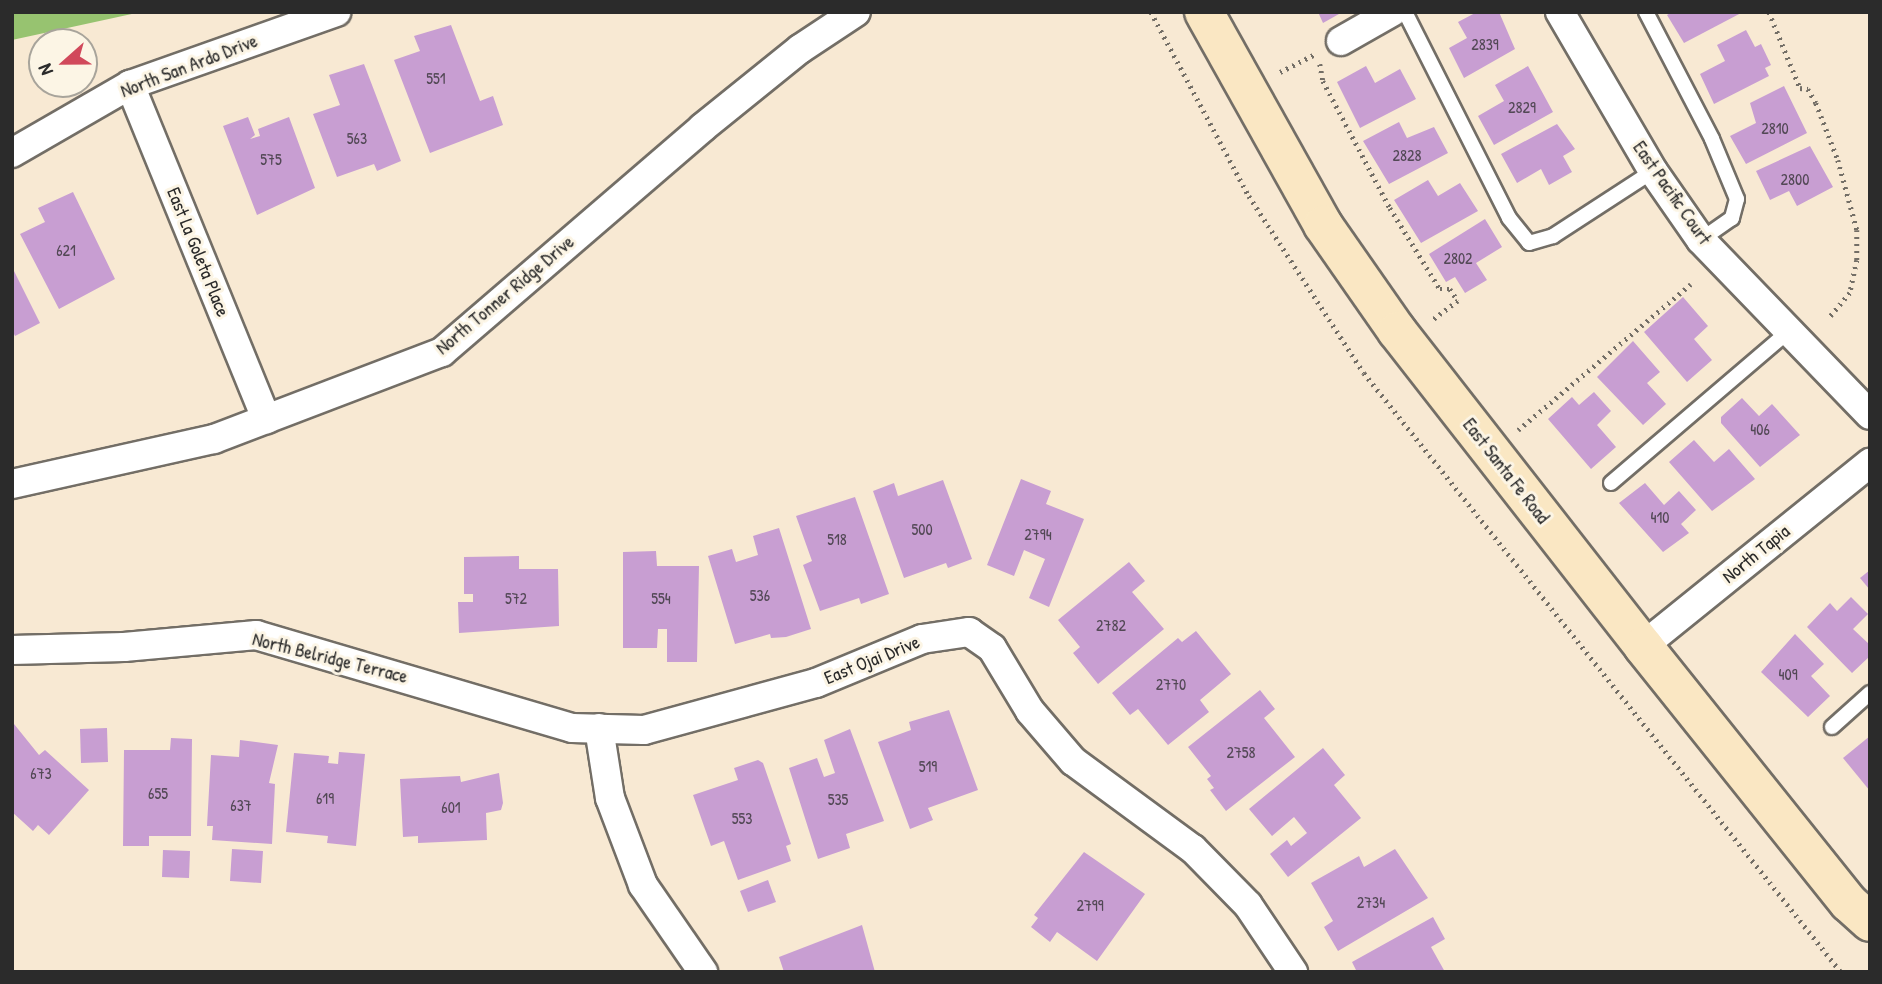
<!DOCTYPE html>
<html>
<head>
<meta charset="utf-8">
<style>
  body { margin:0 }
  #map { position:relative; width:1882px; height:984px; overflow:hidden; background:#f8e9d3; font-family:"Patrick Hand",sans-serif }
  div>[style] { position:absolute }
  .green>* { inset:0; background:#97c370 }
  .building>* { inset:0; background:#c89ed2 }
  .path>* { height:4.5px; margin-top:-2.25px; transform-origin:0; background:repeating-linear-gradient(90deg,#736e66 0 2px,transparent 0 7px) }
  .roads { filter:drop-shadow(2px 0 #736e66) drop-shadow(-2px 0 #736e66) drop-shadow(0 2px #736e66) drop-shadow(0 -2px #736e66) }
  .lane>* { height:14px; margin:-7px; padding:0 7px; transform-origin:7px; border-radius:7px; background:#fff }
  .street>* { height:28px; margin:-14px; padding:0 14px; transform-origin:14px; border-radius:14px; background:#fff }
  .secondary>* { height:38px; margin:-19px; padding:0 19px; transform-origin:19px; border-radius:19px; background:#fae7c3 }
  span { translate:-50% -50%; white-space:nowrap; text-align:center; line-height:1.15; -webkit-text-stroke:6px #fcf5e5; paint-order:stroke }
  .number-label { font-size:16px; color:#524855 }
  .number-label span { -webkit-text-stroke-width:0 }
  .street-label { font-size:19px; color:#2b2b2b }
  .frame { position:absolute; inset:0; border:14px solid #2b2b2b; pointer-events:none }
  .north { position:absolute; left:28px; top:28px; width:70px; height:70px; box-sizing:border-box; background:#fcf5e5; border:2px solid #a8a49b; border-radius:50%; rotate:249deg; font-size:19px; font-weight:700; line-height:28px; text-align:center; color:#2b2b2b }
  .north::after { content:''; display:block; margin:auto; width:24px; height:32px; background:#d1495b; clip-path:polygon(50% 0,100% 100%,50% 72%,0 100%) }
</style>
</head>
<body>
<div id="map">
  <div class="green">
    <div style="clip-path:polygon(12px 12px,141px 12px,12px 40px)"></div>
  </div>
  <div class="building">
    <div style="clip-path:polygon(1318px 12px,1339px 12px,1339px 14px,1323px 23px)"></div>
    <div style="clip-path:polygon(1477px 12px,1499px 12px,1515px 49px,1464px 78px,1449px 48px,1467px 38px,1458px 22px)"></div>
    <div style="clip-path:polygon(1672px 12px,1743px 12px,1684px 43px,1667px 15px)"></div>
    <div style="clip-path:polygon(451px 25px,480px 101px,493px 96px,503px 125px,430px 153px,394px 60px,420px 51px,414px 36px)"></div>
    <div style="clip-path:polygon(1746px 30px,1755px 47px,1761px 44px,1771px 65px,1765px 68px,1769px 76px,1714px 104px,1700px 74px,1725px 61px,1717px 45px)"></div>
    <div style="clip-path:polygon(364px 64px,401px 161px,377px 171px,374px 164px,337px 177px,313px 114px,340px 105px,329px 75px)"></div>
    <div style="clip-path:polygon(1366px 66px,1375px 83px,1400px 69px,1416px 99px,1360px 128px,1337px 82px)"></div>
    <div style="clip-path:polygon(1528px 66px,1553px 112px,1494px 145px,1478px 116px,1504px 101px,1495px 85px)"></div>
    <div style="clip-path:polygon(1784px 86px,1807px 133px,1746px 164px,1730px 136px,1756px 123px,1750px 103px)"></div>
    <div style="clip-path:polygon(248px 117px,255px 135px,250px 139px,260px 136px,258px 129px,289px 117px,315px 188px,257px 215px,223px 126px)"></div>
    <div style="clip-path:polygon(1399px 122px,1407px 138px,1434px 127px,1448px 153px,1389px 184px,1363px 141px)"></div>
    <div style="clip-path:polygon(1557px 124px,1575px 149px,1563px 156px,1572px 172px,1549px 185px,1541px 169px,1517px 183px,1501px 154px)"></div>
    <div style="clip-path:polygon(1810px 146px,1833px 187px,1797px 206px,1789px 191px,1770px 200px,1756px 171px)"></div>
    <div style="clip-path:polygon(1428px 180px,1438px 196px,1460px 183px,1478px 211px,1421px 243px,1394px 200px)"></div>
    <div style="clip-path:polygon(73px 192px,115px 279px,59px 309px,20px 234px,45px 222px,38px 208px)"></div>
    <div style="clip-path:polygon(1485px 219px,1502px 247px,1476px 263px,1487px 280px,1465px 293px,1455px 277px,1446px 282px,1429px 254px)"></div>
    <div style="clip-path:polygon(12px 267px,40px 323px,15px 336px,12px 330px)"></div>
    <div style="clip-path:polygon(1683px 297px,1708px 326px,1694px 339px,1712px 360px,1687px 382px,1644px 332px)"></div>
    <div style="clip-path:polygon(1633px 341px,1660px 372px,1647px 383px,1666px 404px,1643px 425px,1597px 377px)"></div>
    <div style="clip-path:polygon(1594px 392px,1611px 411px,1597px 425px,1616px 447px,1591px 469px,1548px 419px,1572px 397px,1579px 405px)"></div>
    <div style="clip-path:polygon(1742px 398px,1759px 416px,1772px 404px,1800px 435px,1760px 467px,1721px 423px,1721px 417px)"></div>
    <div style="clip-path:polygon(1694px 440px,1714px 462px,1729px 449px,1755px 479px,1712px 511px,1669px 462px)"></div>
    <div style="clip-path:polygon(1021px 479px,1051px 491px,1046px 504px,1084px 519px,1049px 607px,1029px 598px,1045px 559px,1024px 550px,1014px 576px,987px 565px)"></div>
    <div style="clip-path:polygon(943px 480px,972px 559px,948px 568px,946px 563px,904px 578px,873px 491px,894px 483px,898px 496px)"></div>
    <div style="clip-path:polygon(1645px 483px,1664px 505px,1679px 491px,1696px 510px,1681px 524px,1689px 533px,1663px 552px,1619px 503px)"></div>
    <div style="clip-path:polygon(855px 497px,889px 594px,861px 604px,859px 598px,820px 611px,803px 565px,812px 561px,796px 516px)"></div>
    <div style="clip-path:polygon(779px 528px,811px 629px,786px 637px,771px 638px,770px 634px,735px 644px,708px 556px,732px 549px,736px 562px,758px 555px,753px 536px)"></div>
    <div style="clip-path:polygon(656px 551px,657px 566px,699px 566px,697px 662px,667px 662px,667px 629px,658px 629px,657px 648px,623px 648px,623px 552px)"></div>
    <div style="clip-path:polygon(519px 556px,519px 569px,558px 569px,559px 626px,459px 633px,458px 602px,473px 602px,473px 594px,464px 594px,464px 557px)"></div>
    <div style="clip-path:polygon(1129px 562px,1145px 581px,1132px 592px,1164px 629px,1098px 684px,1073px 653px,1080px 647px,1058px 620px)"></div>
    <div style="clip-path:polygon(1870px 570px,1870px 590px,1860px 578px)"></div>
    <div style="clip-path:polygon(1851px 597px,1868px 614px,1853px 629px,1870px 645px,1870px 656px,1852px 673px,1807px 627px,1830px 603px,1837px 611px)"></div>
    <div style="clip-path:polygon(1196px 631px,1231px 674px,1200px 700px,1209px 712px,1168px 745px,1138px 709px,1130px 715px,1112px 693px,1178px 638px,1182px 642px)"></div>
    <div style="clip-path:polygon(1795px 634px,1824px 664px,1811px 676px,1830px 696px,1808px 717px,1761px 672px)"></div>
    <div style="clip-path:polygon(1260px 690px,1275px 709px,1264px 718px,1295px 757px,1226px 811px,1210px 790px,1214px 788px,1207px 779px,1211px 776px,1188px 747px)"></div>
    <div style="clip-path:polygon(949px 710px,978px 790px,928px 808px,933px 820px,910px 829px,878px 742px,911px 730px,909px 722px)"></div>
    <div style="clip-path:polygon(14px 724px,39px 755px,45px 750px,89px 790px,49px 835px,38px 825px,33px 831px,12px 812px)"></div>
    <div style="clip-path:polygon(107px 728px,108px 762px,81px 763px,80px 729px)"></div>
    <div style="clip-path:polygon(850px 729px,884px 821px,846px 834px,850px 848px,818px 859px,789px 768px,817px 758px,824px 777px,835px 773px,824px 740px)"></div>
    <div style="clip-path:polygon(1870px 736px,1870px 791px,1843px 758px)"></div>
    <div style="clip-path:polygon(171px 738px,192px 739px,191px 836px,149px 836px,149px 846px,123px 846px,124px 750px,170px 750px)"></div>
    <div style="clip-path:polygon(240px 740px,278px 745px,269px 783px,275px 784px,272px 844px,212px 840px,213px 826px,207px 826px,211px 755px,239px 757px)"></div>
    <div style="clip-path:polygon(1323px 748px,1345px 775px,1334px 785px,1361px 818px,1288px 877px,1270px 854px,1287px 840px,1291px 846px,1307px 833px,1294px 817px,1272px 836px,1249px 809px)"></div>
    <div style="clip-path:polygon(339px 752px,365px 754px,356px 846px,327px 843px,328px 836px,286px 832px,294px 753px,329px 756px,328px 763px,338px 764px)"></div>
    <div style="clip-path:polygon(758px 760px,763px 763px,791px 844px,786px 846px,791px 861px,738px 880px,724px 841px,711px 846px,693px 795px,738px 780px,734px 768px)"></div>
    <div style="clip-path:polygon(499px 773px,503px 803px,501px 810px,486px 813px,487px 840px,418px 843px,418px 836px,403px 837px,400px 779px,460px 776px,461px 782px)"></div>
    <div style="clip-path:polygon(232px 849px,263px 851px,261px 883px,230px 881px)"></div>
    <div style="clip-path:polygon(1395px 849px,1428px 898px,1338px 951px,1324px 927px,1333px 921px,1311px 883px,1359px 856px,1364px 867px)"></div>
    <div style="clip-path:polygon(163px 850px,190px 851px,189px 878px,162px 877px)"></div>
    <div style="clip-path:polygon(1084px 852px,1145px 894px,1097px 961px,1057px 932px,1050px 942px,1031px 927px,1038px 918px,1034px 915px)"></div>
    <div style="clip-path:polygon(768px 880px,776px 902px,748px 912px,740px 891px)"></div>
    <div style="clip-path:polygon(1433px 917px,1445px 939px,1431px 947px,1445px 972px,1357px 972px,1352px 962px)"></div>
    <div style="clip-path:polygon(862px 925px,875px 972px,784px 972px,779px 957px)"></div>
  </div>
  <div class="path">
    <div style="left:1151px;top:12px;width:208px;rotate:62deg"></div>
    <div style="left:1249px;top:196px;width:211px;rotate:57deg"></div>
    <div style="left:1364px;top:373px;width:766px;rotate:51.47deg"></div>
    <div style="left:1769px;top:12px;width:82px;rotate:67.8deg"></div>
    <div style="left:1800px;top:88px;width:8px;rotate:7deg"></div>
    <div style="left:1808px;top:89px;width:16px;rotate:60deg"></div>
    <div style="left:1816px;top:103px;width:61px;rotate:68.9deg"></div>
    <div style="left:1838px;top:160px;width:73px;rotate:74.8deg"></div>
    <div style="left:1857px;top:230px;width:30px;rotate:90deg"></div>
    <div style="left:1857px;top:260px;width:34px;rotate:102deg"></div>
    <div style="left:1850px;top:293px;width:34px;rotate:130deg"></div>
    <div style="left:1320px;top:64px;width:17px;rotate:80deg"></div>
    <div style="left:1323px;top:81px;width:144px;rotate:62.2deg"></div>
    <div style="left:1390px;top:208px;width:95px;rotate:58.3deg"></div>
    <div style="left:1440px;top:289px;width:10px"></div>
    <div style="left:1450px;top:289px;width:14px;rotate:56deg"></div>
    <div style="left:1458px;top:301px;width:31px;rotate:143deg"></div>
    <div style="left:1280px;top:72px;width:39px;rotate:-27deg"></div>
    <div style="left:1518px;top:430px;width:226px;rotate:-40.2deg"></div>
  </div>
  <div class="roads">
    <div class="lane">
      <div style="left:1405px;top:12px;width:231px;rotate:63.2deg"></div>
      <div style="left:1509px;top:218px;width:32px;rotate:51deg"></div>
      <div style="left:1529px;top:243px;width:25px;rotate:-16deg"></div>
      <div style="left:1553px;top:236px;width:119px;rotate:-33deg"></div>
      <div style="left:1646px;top:12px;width:143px;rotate:62.5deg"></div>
      <div style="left:1712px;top:139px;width:65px;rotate:67.4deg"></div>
      <div style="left:1737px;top:199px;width:20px;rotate:105deg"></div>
      <div style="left:1732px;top:218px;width:38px;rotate:145deg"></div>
      <div style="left:1611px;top:483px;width:234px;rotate:-40.5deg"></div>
      <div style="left:1832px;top:727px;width:51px;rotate:-41.8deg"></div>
    </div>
    <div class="street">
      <div style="left:1560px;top:12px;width:184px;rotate:59.7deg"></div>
      <div style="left:1653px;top:171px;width:84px;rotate:55.2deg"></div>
      <div style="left:1701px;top:240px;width:243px;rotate:46deg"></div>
      <div style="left:1341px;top:41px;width:59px;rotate:-29.6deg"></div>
      <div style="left:130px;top:85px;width:361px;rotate:67.8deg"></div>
      <div style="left:12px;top:153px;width:136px;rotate:-30deg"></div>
      <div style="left:130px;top:85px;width:219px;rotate:-19.5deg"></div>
      <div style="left:12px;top:484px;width:207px;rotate:-12.6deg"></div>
      <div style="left:214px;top:439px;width:244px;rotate:-20.9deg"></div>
      <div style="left:442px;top:352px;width:343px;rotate:-40.7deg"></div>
      <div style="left:702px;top:128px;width:126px;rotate:-38.9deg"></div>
      <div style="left:800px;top:49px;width:67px;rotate:-33.5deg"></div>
      <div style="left:1643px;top:646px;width:292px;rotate:-38.9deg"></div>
      <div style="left:12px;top:650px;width:112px;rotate:-1.5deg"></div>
      <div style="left:124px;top:647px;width:133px;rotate:-5.2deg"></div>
      <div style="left:256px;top:635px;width:329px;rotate:16.4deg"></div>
      <div style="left:572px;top:728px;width:72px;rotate:1.6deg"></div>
      <div style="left:644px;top:730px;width:178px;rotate:-15.3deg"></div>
      <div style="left:816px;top:683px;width:115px;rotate:-22.5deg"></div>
      <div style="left:922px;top:639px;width:48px;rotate:-8.5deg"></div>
      <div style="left:969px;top:632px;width:28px;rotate:35deg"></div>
      <div style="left:992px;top:648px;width:74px;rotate:58.9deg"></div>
      <div style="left:1030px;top:711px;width:66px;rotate:49.3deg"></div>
      <div style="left:1073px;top:761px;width:149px;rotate:36.3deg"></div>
      <div style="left:1193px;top:849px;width:78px;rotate:45.5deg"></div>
      <div style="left:1248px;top:905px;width:81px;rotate:56.1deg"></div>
      <div style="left:599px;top:728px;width:71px;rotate:81.1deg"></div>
      <div style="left:610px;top:798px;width:93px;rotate:69.2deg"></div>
      <div style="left:643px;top:885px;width:106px;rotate:55.4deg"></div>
    </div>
    <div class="secondary">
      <div style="left:1204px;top:12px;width:244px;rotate:60.8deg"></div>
      <div style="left:1323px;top:225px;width:129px;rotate:55.1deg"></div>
      <div style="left:1397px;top:331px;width:400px;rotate:52deg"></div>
      <div style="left:1643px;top:646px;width:329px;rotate:51.3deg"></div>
      <div style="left:1849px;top:903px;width:28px;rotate:42deg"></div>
    </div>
  </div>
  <div class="number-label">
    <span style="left:1485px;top:44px">2839</span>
    <span style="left:436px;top:78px">551</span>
    <span style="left:1522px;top:107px">2829</span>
    <span style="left:1775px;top:128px">2810</span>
    <span style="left:357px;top:138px">563</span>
    <span style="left:1407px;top:155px">2828</span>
    <span style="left:271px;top:159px">575</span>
    <span style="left:1795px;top:179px">2800</span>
    <span style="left:66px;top:250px">621</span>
    <span style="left:1458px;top:258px">2802</span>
    <span style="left:1760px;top:429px">406</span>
    <span style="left:1660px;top:517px">410</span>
    <span style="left:922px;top:529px">500</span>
    <span style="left:1038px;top:534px">2794</span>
    <span style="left:837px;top:539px">518</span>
    <span style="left:760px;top:595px">536</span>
    <span style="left:516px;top:598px">572</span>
    <span style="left:661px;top:598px">554</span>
    <span style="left:1111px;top:625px">2782</span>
    <span style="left:1788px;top:674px">409</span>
    <span style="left:1171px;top:684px">2770</span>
    <span style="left:1241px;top:752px">2758</span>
    <span style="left:928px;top:766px">519</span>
    <span style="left:41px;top:773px">673</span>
    <span style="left:158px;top:793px">655</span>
    <span style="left:325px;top:798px">619</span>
    <span style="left:838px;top:799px">535</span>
    <span style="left:241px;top:805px">637</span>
    <span style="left:451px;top:807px">601</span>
    <span style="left:742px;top:818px">553</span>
    <span style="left:1371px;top:902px">2734</span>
    <span style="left:1090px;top:905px">2799</span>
  </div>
  <div class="street-label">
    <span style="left:189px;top:66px;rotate:-21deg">North San Ardo Drive</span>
    <span style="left:1672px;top:193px;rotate:55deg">East Pacific Court</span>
    <span style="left:198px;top:252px;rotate:68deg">East La Goleta Place</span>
    <span style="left:505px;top:295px;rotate:-40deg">North Tonner Ridge Drive</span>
    <span style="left:1506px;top:471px;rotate:52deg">East Santa Fe Road</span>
    <span style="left:1756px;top:554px;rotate:-39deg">North Tapia</span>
    <span style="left:330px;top:658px;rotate:14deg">North Belridge Terrace</span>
    <span style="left:872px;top:660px;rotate:-22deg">East Ojai Drive</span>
  </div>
  <div class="frame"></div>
  <div class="north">N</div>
</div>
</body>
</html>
